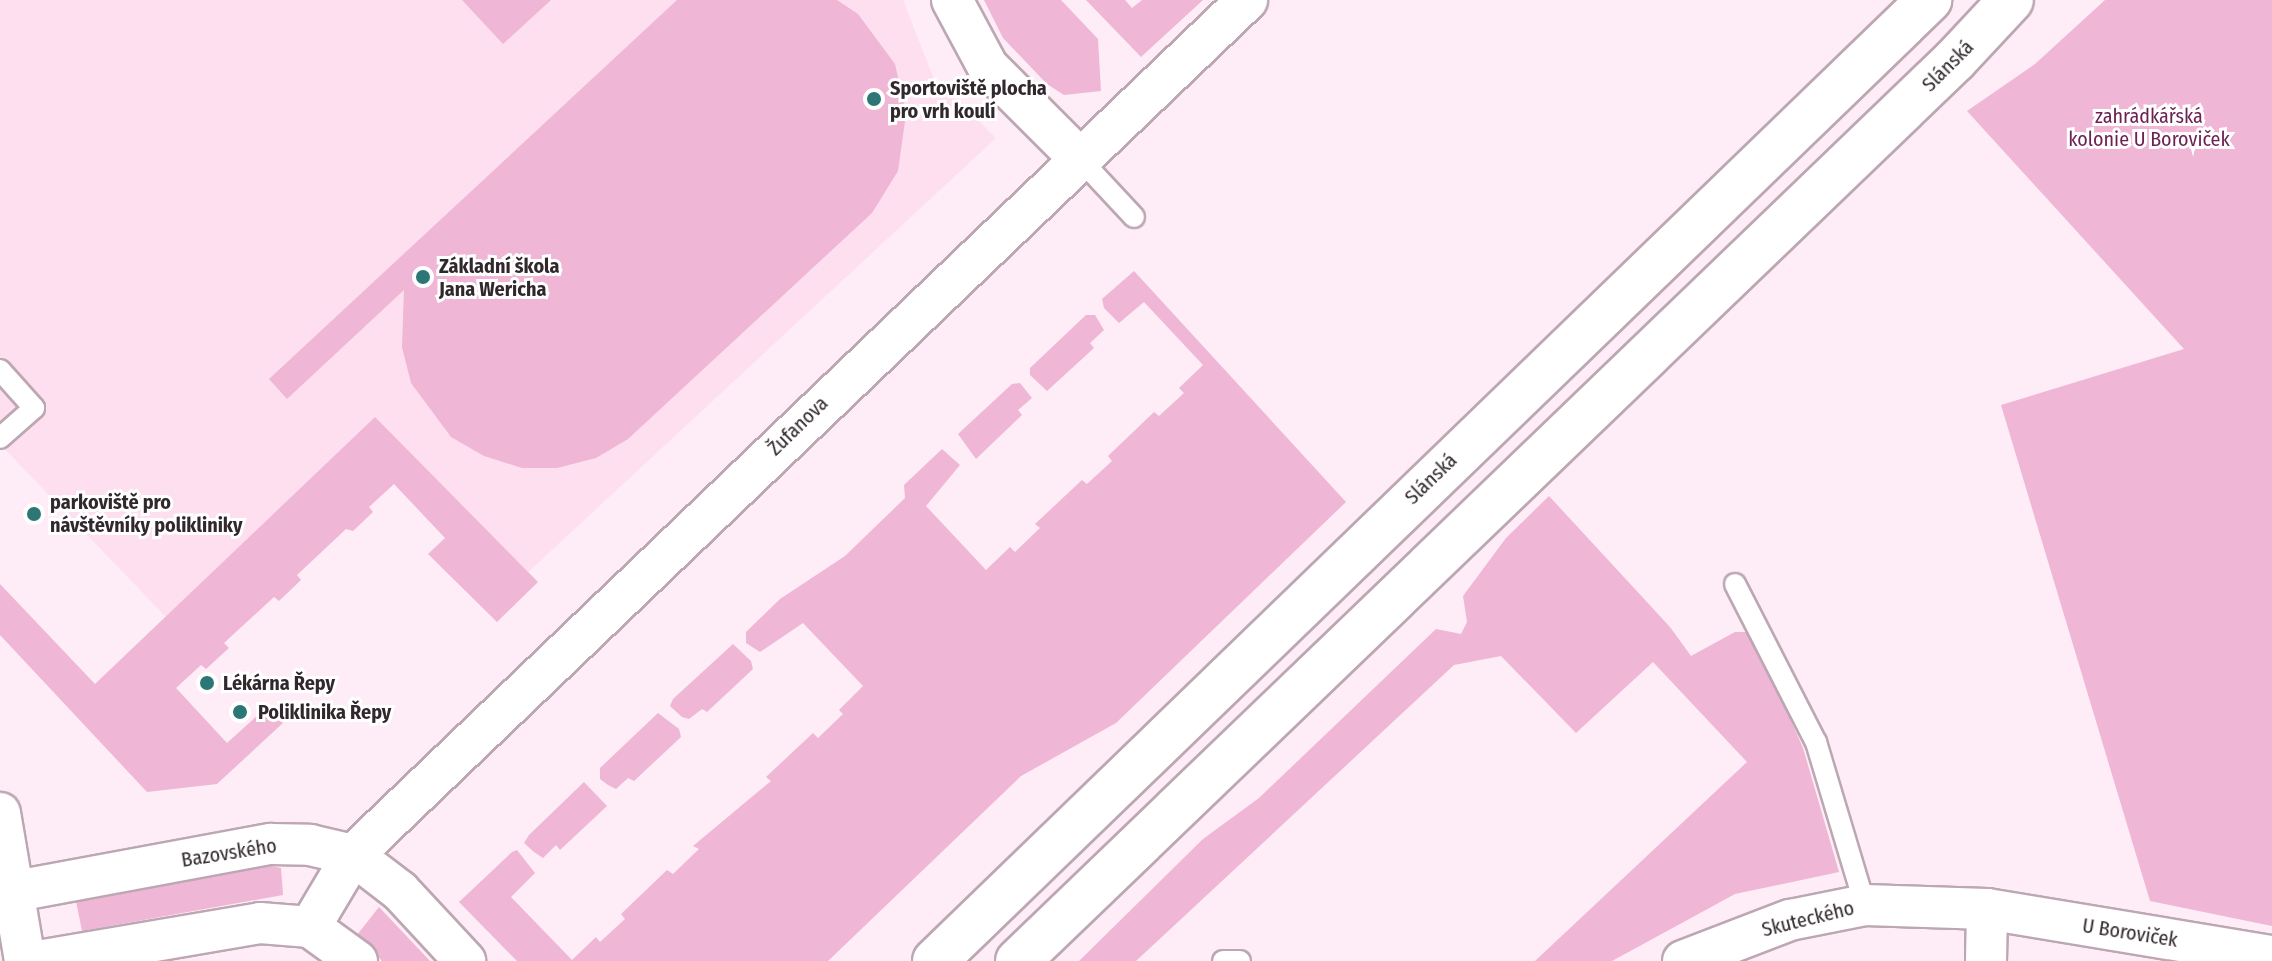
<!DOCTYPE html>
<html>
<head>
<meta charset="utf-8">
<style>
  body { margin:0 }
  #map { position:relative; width:2272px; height:961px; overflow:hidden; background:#feecf6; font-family:"Fira Sans Condensed",sans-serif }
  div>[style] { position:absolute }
  .built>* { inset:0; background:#fddfef }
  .green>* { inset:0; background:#efb6d5 }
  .roads { filter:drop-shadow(2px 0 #bca7b2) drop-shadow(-2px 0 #bca7b2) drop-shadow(0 2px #bca7b2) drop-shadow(0 -2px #bca7b2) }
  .lane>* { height:20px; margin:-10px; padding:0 10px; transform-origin:10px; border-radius:10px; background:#fff }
  .street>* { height:40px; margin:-20px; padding:0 20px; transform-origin:20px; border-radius:20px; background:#fff }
  .secondary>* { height:44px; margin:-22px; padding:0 22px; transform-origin:22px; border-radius:22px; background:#fff }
  .dots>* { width:22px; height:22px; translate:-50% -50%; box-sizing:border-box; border:4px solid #fff; border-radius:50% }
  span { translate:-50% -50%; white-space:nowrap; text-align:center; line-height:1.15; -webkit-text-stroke:6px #fff; paint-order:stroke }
  .street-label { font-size:20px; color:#30282c }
  .poi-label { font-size:20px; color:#30282c; font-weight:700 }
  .left { translate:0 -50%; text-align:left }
  .park-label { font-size:20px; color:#6d2152 }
</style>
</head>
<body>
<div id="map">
  <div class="built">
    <div style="clip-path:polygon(0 0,903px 0,933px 77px,996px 138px,526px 574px,375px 417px,166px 617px,0 444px)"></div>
  </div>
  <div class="green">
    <div style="clip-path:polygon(462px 0,551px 0,503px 44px)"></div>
    <div style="clip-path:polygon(677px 0,837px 0,858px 14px,895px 64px,906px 114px,898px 171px,872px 213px,628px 439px,596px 458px,557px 468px,522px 468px,484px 456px,451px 437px,411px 383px,402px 347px,404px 290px,287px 399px,269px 379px)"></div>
    <div style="clip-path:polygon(984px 0,1061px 0,1098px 39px,1101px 91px,1064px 95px,1047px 84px,1003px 38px)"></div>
    <div style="clip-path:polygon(1086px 0,1125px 0,1132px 8px,1142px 0,1203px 0,1141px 57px)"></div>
    <div style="clip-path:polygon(2105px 0,2272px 0,2272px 926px,2150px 901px,2001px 405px,2184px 349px,1967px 111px,2035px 64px)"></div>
    <div style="clip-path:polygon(1134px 271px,1346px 502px,1116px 723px,1021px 776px,828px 961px,517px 961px,459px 902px,512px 852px,517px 850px,535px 873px,511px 897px,572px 960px,596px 937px,600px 942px,625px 919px,621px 914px,667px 870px,673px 874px,699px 849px,693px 846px,771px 781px,766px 777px,813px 733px,818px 738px,843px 714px,839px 710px,863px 686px,803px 623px,760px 652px,746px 643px,746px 632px,780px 599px,845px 556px,905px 498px,904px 485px,942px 449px,960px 465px,926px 506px,986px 570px,1010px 547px,1015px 552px,1040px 528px,1035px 524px,1082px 480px,1087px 484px,1112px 461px,1108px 456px,1154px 412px,1159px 416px,1184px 393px,1179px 388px,1203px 365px,1144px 302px,1119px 323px,1104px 308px,1102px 299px)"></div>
    <div style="clip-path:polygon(1086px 315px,1095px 315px,1104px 330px,1090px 343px,1094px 348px,1047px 391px,1030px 375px,1030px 368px)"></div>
    <div style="clip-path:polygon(1020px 383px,1032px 398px,1018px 410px,1022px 415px,976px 459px,958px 434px,1012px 384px)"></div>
    <div style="clip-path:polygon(375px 417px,538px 582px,497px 622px,428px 554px,445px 538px,394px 484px,369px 507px,373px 512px,353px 531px,346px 529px,297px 575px,301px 580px,279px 601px,274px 597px,224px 643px,229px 648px,206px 669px,201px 665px,176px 688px,227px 743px,269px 705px,283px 723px,217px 784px,147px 792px,0 635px,0 584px,95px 684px)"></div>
    <div style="clip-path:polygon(1549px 496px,1670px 627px,1691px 656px,1735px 632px,1752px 632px,1803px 748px,1839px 872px,1735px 894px,1612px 961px,1535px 961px,1747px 762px,1653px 662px,1576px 733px,1501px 656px,1454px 665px,1136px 961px,1079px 961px,1203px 839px,1259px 798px,1436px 629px,1461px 634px,1467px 622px,1463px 596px,1506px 538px)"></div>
    <div style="clip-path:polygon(733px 644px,751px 661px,753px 669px,707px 712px,702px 709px,689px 719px,682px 717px,670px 706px,673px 699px)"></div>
    <div style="clip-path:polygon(658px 713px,679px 729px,681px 737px,634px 781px,628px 778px,616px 789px,608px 785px,600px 779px,600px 768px)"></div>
    <div style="clip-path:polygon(584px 782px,607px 806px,560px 850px,556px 845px,543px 858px,534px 852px,524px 843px,529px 835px)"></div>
    <div style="clip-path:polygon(259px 863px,281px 868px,283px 895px,82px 931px,75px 896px)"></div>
    <div style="clip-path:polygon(379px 907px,430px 961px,382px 961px,357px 935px)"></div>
  </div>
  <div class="roads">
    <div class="lane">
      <div style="left:1078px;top:157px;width:82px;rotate:47deg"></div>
      <div style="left:0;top:370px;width:51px;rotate:48.2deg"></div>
      <div style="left:34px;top:408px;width:45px;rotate:138.6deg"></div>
      <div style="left:1735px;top:584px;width:178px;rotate:62.9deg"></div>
      <div style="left:1816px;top:742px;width:170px;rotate:73.3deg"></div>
      <div style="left:1223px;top:961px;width:17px"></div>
    </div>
    <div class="street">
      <div style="left:952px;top:0;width:76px;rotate:61.8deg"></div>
      <div style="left:988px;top:67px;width:127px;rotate:45deg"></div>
      <div style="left:0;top:813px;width:150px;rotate:80.4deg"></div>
      <div style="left:0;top:894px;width:276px;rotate:-10.5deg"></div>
      <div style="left:271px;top:844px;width:39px;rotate:1deg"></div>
      <div style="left:310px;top:845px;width:44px;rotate:13.1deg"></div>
      <div style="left:353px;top:855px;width:59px;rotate:37.5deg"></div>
      <div style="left:400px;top:891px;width:96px;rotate:47.1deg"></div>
      <div style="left:310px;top:927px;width:84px;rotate:-59.2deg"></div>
      <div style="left:353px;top:855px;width:1237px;rotate:-43.72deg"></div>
      <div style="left:38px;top:961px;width:225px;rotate:-9.7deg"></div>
      <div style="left:260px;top:923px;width:50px;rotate:4.6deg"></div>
      <div style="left:310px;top:927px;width:58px;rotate:35.9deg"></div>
      <div style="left:1683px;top:961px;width:115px;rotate:-21deg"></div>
      <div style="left:1790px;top:920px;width:76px;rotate:-11.3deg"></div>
      <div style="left:1865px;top:905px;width:122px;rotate:1.9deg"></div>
      <div style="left:1987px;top:909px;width:289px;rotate:9.4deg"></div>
      <div style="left:1986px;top:961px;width:52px;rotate:-88.9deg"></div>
    </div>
    <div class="secondary">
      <div style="left:935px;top:961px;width:1383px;rotate:-44.03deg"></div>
      <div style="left:1018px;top:961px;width:1300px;rotate:-43.88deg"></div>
      <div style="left:1955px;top:60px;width:82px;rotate:-47deg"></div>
    </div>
  </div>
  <div class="dots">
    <div style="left:874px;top:99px;background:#2c7676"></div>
    <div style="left:423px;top:277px;background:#2c7676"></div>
    <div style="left:34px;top:514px;background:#2c7676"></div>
    <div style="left:207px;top:683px;background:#2c7676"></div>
    <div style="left:240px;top:712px;background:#2c7676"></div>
  </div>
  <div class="street-label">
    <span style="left:1948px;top:66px;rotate:-45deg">Slánská</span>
    <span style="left:798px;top:426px;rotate:-44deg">Žufanova</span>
    <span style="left:1431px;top:479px;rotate:-44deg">Slánská</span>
    <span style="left:229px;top:853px;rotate:-9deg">Bazovského</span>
    <span style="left:1808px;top:919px;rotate:-14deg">Skuteckého</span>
    <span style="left:2130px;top:933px;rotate:9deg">U Boroviček</span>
  </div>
  <div class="poi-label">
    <span class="left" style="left:890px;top:100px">Sportoviště plocha<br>pro vrh koulí</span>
    <span class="left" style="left:439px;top:278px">Základní škola<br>Jana Wericha</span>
    <span class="left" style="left:50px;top:514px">parkoviště pro<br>návštěvníky polikliniky</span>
    <span class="left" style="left:223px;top:683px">Lékárna Řepy</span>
    <span class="left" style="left:258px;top:712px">Poliklinika Řepy</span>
  </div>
  <div class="park-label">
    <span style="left:2149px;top:128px">zahrádkářská<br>kolonie U Boroviček</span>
  </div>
</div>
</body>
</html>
